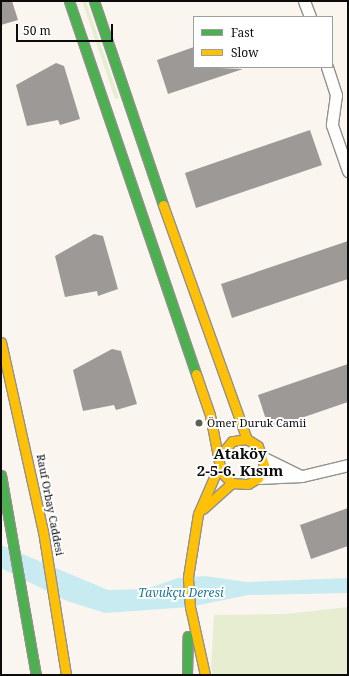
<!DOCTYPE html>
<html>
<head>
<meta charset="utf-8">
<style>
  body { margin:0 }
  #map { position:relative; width:349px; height:676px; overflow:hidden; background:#faf6ef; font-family:"Noto Serif",serif }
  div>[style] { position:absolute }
  .green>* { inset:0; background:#e7edd1 }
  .water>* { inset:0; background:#c8ebf1 }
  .building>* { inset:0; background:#9c9996 }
  .roads { filter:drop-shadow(1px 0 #93918e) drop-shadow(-1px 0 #93918e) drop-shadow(0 1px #93918e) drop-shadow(0 -1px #93918e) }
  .street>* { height:11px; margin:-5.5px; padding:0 5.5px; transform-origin:5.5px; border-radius:5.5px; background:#fefefd }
  .fast>* { height:9px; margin:-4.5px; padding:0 4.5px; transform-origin:4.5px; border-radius:4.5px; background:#4caf50 }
  .slow>* { height:9px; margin:-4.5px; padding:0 4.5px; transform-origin:4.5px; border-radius:4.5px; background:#ffc107 }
  .dots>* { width:11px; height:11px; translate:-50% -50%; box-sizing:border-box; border:2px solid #fff; border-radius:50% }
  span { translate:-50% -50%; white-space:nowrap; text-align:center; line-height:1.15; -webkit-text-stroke:4px #fff; paint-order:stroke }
  .poi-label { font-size:11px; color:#0c0c0c }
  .left { translate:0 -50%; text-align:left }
  .street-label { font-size:11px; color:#0c0c0c }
  .water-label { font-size:12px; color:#1d7796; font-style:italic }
  .district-label { font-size:15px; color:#0c0c0c; font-weight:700 }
  .frame { position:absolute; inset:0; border:2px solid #0c0c0c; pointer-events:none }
  .legend { position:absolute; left:193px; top:16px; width:140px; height:52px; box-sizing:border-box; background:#fff; border:1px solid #9e9e9e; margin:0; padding:5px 7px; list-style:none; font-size:12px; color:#0c0c0c }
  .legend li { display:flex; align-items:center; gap:8px; height:20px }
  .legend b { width:20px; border:1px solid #9e9e9e }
  .scale { position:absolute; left:16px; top:24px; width:97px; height:18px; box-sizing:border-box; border:2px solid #0c0c0c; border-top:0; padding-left:5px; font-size:12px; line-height:14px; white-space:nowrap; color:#0c0c0c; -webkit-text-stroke:3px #fff; paint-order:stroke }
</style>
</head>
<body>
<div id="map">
  <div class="green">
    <div style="clip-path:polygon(82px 1px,86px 1px,119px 98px,115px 99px)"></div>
    <div style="clip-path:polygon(348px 607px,348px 675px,214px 675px,211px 669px,214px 615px,285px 614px)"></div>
  </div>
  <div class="water">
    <div style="clip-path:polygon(1px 545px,108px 590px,146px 589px,178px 578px,205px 576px,247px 582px,348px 578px,348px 593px,248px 595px,190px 607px,105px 613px,67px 601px,1px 568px)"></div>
  </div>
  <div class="building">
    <div style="clip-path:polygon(1px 1px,12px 1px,18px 20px,1px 25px)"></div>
    <div style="clip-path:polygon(194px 47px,194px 67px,243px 69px,168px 94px,157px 60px)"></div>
    <div style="clip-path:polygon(56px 63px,64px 66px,80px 119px,60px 125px,58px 120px,27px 126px,16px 85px)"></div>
    <div style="clip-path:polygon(310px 130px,322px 165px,196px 208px,185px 173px)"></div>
    <div style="clip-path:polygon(94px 234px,103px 236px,118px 289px,98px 296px,97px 291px,65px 297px,55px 256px)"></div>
    <div style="clip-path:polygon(348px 241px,348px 279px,232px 318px,221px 284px)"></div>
    <div style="clip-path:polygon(112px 349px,121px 351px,137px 404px,116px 410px,114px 405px,83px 411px,73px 370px)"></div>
    <div style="clip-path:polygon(348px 364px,348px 402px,269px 429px,258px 395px)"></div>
    <div style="clip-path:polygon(348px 508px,348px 546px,311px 559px,300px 525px)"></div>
  </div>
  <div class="roads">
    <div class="street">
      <div style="left:304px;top:1px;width:17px;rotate:69deg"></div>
      <div style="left:327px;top:67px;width:29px;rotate:72deg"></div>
      <div style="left:336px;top:95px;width:30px;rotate:98deg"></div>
      <div style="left:332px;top:125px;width:49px;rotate:70.8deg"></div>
      <div style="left:264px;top:458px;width:39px;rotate:26deg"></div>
      <div style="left:258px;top:478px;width:44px;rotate:-2.6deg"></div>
      <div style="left:302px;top:476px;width:47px;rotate:-13.4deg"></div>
    </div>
    <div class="fast">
      <div style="left:69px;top:1px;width:394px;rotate:71.2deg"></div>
      <div style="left:94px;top:1px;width:215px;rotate:71.3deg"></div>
      <div style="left:1px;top:475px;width:203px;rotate:80.1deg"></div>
      <div style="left:187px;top:675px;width:39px;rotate:-89deg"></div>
    </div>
    <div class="slow">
      <div style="left:163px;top:205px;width:249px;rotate:70.3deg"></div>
      <div style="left:1px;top:342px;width:194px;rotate:77.5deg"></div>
      <div style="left:43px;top:531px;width:146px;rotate:80.9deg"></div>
      <div style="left:196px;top:374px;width:43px;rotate:71.1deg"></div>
      <div style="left:210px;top:415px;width:58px;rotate:79.1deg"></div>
      <div style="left:221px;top:472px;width:16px;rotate:45deg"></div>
      <div style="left:232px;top:483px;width:16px;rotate:4deg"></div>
      <div style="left:248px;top:484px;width:12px;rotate:-31deg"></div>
      <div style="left:258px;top:478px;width:14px;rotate:-65deg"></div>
      <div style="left:264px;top:465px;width:20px;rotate:-108deg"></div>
      <div style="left:258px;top:446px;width:13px;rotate:-148deg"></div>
      <div style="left:247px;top:439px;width:15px;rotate:172deg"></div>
      <div style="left:232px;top:441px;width:22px;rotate:129deg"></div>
      <div style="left:203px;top:509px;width:39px;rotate:-42deg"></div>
      <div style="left:205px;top:675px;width:70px;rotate:-102.4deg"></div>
      <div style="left:190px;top:607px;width:30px;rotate:-94deg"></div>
      <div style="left:188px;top:577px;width:64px;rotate:-81deg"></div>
      <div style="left:198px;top:514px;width:52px;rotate:-66.4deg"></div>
    </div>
  </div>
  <div class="dots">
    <div style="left:199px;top:423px;background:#5f5e5b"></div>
  </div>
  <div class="poi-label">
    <span class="left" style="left:207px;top:423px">Ömer Duruk Camii</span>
  </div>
  <div class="street-label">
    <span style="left:50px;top:505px;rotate:79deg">Rauf Orbay Caddesi</span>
  </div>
  <div class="water-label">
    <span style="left:181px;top:593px">Tavukçu Deresi</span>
  </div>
  <div class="district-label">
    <span style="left:240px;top:462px">Ataköy<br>2-5-6. Kısım</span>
  </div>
  <div class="frame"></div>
  <ul class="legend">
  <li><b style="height:5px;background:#4caf50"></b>Fast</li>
  <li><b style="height:5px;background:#ffc107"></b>Slow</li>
  </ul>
  <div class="scale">50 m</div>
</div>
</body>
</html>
